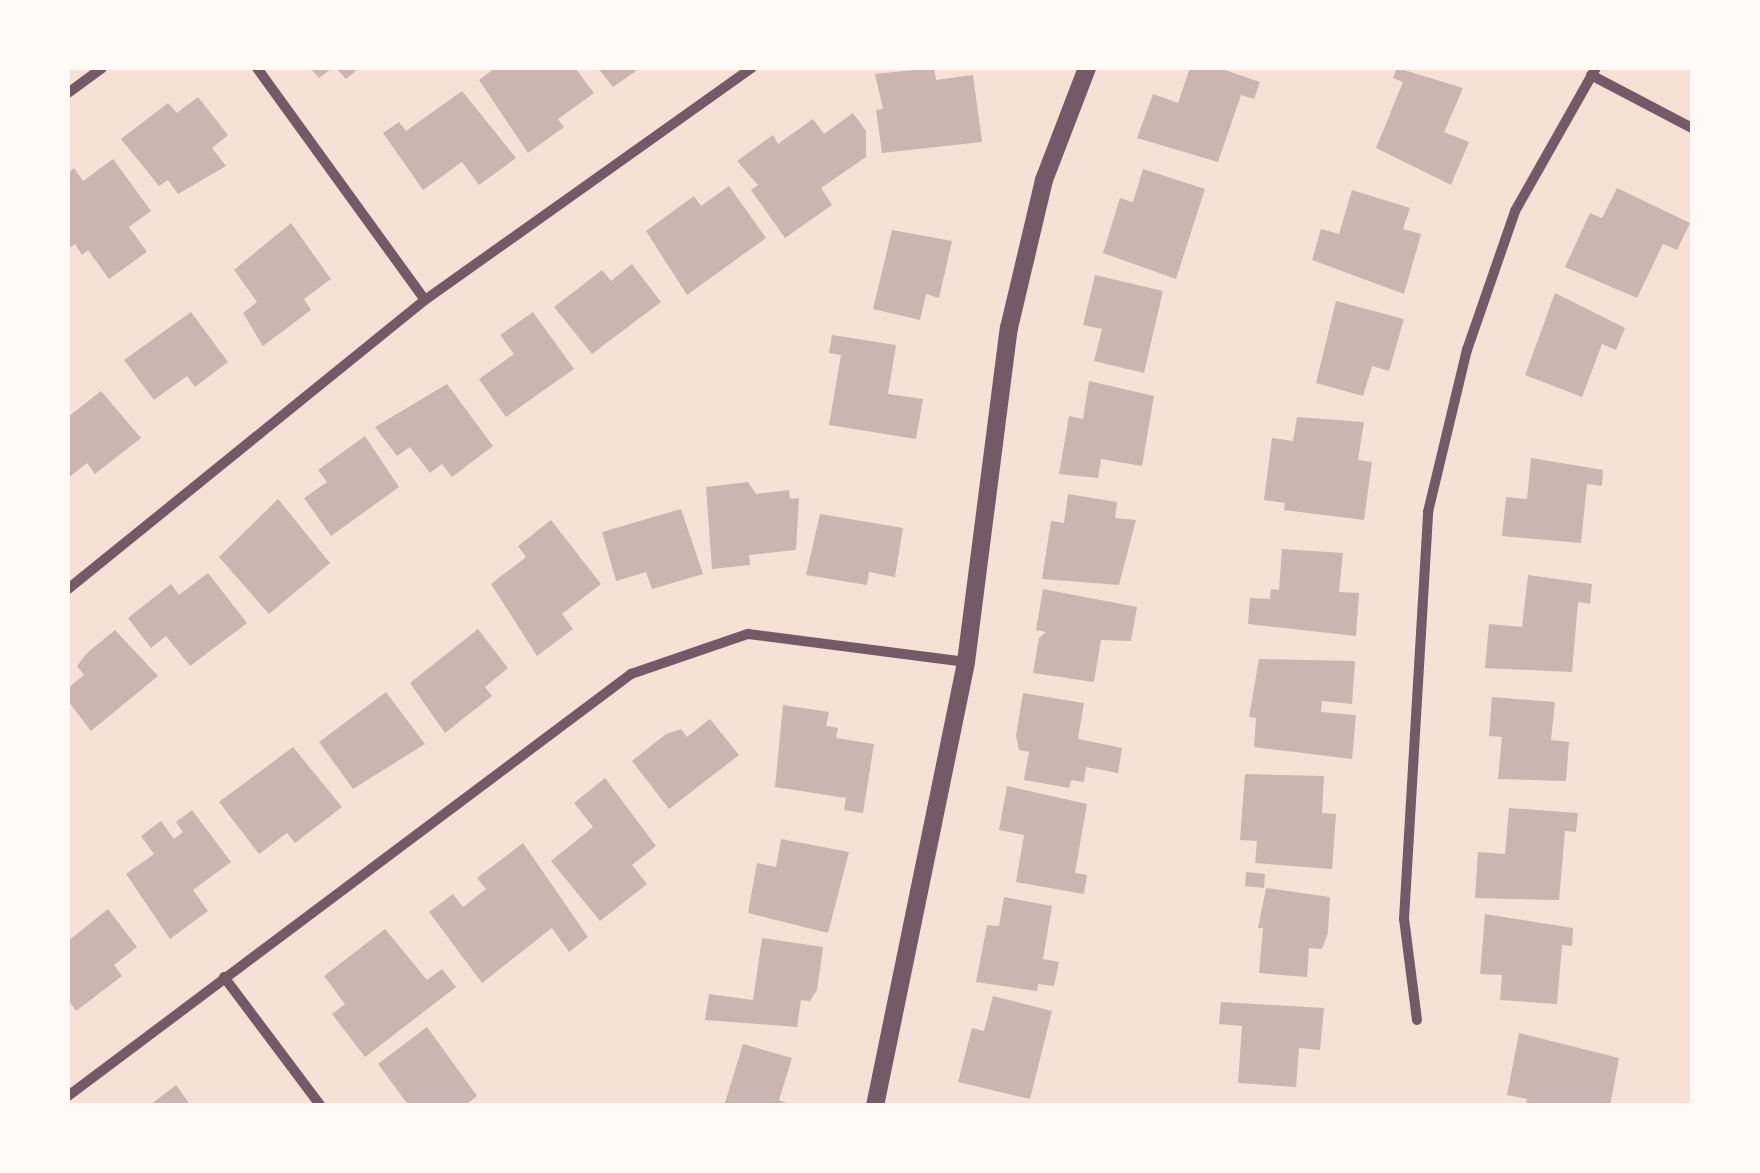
<!DOCTYPE html>
<html>
<head>
<meta charset="utf-8">
<style>
  body { margin:0 }
  #map { position:relative; width:1760px; height:1173px; overflow:hidden; background:#f7e1d7; font-family:"Archivo Narrow",sans-serif }
  div>[style] { position:absolute }
  .building>* { inset:0; background:#ccb4b1 }
  .minor>* { height:10px; margin:-5px; padding:0 5px; transform-origin:5px; border-radius:5px; background:#755966 }
  .tertiary>* { height:18px; margin:-9px; padding:0 9px; transform-origin:9px; border-radius:9px; background:#755966 }
  span { translate:-50% -50%; white-space:nowrap; text-align:center; line-height:1.15; -webkit-text-stroke:8px #fffaf5; paint-order:stroke }
  .frame { position:absolute; inset:0; border:70px solid #fffaf5; pointer-events:none }
</style>
</head>
<body>
<div id="map">
  <div class="building">
    <div style="clip-path:polygon(310px 68px,332px 68px,319px 78px)"></div>
    <div style="clip-path:polygon(336px 68px,359px 68px,346px 79px)"></div>
    <div style="clip-path:polygon(495px 68px,575px 68px,594px 93px,558px 119px,564px 127px,528px 153px,479px 80px)"></div>
    <div style="clip-path:polygon(598px 68px,640px 68px,613px 87px)"></div>
    <div style="clip-path:polygon(934px 68px,936px 80px,973px 75px,982px 142px,882px 153px,876px 110px,883px 109px,875px 74px)"></div>
    <div style="clip-path:polygon(1190px 68px,1219px 68px,1260px 82px,1254px 99px,1241px 95px,1218px 162px,1137px 138px,1153px 94px,1178px 103px)"></div>
    <div style="clip-path:polygon(1397px 68px,1463px 88px,1444px 132px,1469px 142px,1451px 185px,1376px 148px,1403px 82px,1393px 78px)"></div>
    <div style="clip-path:polygon(462px 91px,516px 158px,479px 185px,462px 162px,423px 190px,383px 133px,399px 122px,406px 131px)"></div>
    <div style="clip-path:polygon(198px 97px,228px 135px,212px 148px,226px 166px,178px 194px,168px 180px,159px 186px,121px 139px,168px 103px,177px 113px)"></div>
    <div style="clip-path:polygon(853px 113px,866px 131px,866px 157px,821px 188px,832px 205px,785px 238px,751px 190px,758px 185px,737px 161px,773px 135px,778px 144px,813px 119px,824px 134px)"></div>
    <div style="clip-path:polygon(113px 159px,151px 211px,129px 227px,147px 252px,109px 279px,88px 250px,82px 255px,75px 244px,68px 249px,68px 173px,74px 168px,83px 181px)"></div>
    <div style="clip-path:polygon(1143px 169px,1205px 189px,1176px 279px,1103px 253px,1120px 198px,1133px 202px)"></div>
    <div style="clip-path:polygon(729px 186px,766px 238px,687px 295px,646px 231px,694px 196px,701px 206px)"></div>
    <div style="clip-path:polygon(1617px 188px,1690px 223px,1677px 250px,1663px 244px,1637px 298px,1565px 267px,1590px 213px,1602px 218px)"></div>
    <div style="clip-path:polygon(1352px 190px,1410px 208px,1403px 229px,1421px 234px,1404px 294px,1312px 260px,1321px 229px,1339px 234px)"></div>
    <div style="clip-path:polygon(291px 223px,331px 279px,304px 299px,311px 310px,263px 346px,243px 313px,257px 302px,234px 270px)"></div>
    <div style="clip-path:polygon(892px 230px,952px 241px,939px 298px,926px 294px,920px 320px,873px 309px)"></div>
    <div style="clip-path:polygon(632px 264px,661px 302px,592px 354px,554px 307px,602px 270px,611px 281px)"></div>
    <div style="clip-path:polygon(1095px 275px,1163px 291px,1144px 373px,1094px 361px,1102px 329px,1083px 325px)"></div>
    <div style="clip-path:polygon(1555px 293px,1625px 328px,1616px 350px,1602px 344px,1582px 397px,1525px 375px)"></div>
    <div style="clip-path:polygon(1336px 301px,1404px 319px,1389px 371px,1372px 366px,1363px 396px,1316px 383px)"></div>
    <div style="clip-path:polygon(191px 312px,228px 362px,195px 387px,187px 376px,154px 400px,124px 360px)"></div>
    <div style="clip-path:polygon(533px 312px,574px 369px,506px 417px,479px 379px,514px 354px,500px 335px)"></div>
    <div style="clip-path:polygon(832px 335px,896px 345px,888px 394px,923px 399px,916px 439px,829px 425px,841px 355px,829px 353px)"></div>
    <div style="clip-path:polygon(1089px 381px,1154px 396px,1142px 466px,1101px 459px,1098px 478px,1059px 474px,1069px 416px,1083px 419px)"></div>
    <div style="clip-path:polygon(447px 384px,493px 446px,452px 477px,442px 464px,430px 473px,410px 447px,397px 456px,375px 427px)"></div>
    <div style="clip-path:polygon(101px 391px,141px 438px,95px 474px,87px 463px,68px 478px,68px 417px)"></div>
    <div style="clip-path:polygon(1297px 417px,1364px 422px,1358px 460px,1372px 462px,1364px 520px,1284px 510px,1285px 503px,1264px 500px,1272px 438px,1293px 441px)"></div>
    <div style="clip-path:polygon(365px 436px,399px 487px,331px 536px,304px 498px,327px 482px,318px 470px)"></div>
    <div style="clip-path:polygon(1531px 458px,1603px 470px,1602px 486px,1587px 484px,1581px 543px,1502px 536px,1506px 497px,1527px 499px)"></div>
    <div style="clip-path:polygon(748px 482px,756px 494px,789px 490px,790px 499px,799px 498px,796px 550px,749px 555px,750px 565px,712px 569px,706px 487px)"></div>
    <div style="clip-path:polygon(1068px 494px,1117px 502px,1115px 518px,1136px 520px,1119px 585px,1042px 579px,1051px 521px,1064px 523px)"></div>
    <div style="clip-path:polygon(278px 499px,330px 563px,269px 614px,219px 557px)"></div>
    <div style="clip-path:polygon(681px 509px,703px 574px,652px 589px,646px 572px,616px 581px,602px 532px)"></div>
    <div style="clip-path:polygon(820px 514px,903px 528px,895px 577px,869px 572px,867px 585px,806px 575px)"></div>
    <div style="clip-path:polygon(551px 520px,601px 584px,562px 614px,573px 629px,537px 656px,491px 584px,526px 557px,518px 546px)"></div>
    <div style="clip-path:polygon(1282px 549px,1343px 553px,1339px 592px,1359px 593px,1356px 636px,1248px 624px,1250px 598px,1270px 599px,1271px 589px,1279px 590px)"></div>
    <div style="clip-path:polygon(208px 573px,247px 623px,190px 666px,166px 636px,151px 648px,128px 618px,171px 584px,179px 595px)"></div>
    <div style="clip-path:polygon(1528px 575px,1592px 584px,1590px 604px,1578px 602px,1572px 672px,1485px 668px,1489px 624px,1522px 627px)"></div>
    <div style="clip-path:polygon(1043px 589px,1137px 607px,1131px 641px,1101px 640px,1094px 682px,1033px 673px,1039px 638px,1046px 632px,1036px 630px)"></div>
    <div style="clip-path:polygon(478px 629px,508px 668px,485px 687px,492px 696px,445px 733px,410px 683px)"></div>
    <div style="clip-path:polygon(115px 630px,158px 676px,91px 731px,68px 701px,68px 688px,84px 675px,77px 666px,87px 653px)"></div>
    <div style="clip-path:polygon(1259px 659px,1355px 661px,1352px 704px,1322px 701px,1321px 712px,1356px 715px,1352px 759px,1254px 747px,1256px 718px,1249px 717px)"></div>
    <div style="clip-path:polygon(386px 692px,425px 744px,353px 789px,319px 742px)"></div>
    <div style="clip-path:polygon(1023px 693px,1084px 703px,1078px 739px,1122px 748px,1118px 773px,1086px 767px,1084px 782px,1071px 780px,1069px 788px,1024px 780px,1029px 752px,1019px 750px,1016px 736px)"></div>
    <div style="clip-path:polygon(1492px 697px,1555px 702px,1551px 740px,1569px 742px,1566px 781px,1498px 779px,1502px 737px,1489px 736px)"></div>
    <div style="clip-path:polygon(783px 705px,829px 712px,826px 726px,838px 728px,836px 738px,874px 744px,863px 813px,844px 810px,846px 798px,775px 787px)"></div>
    <div style="clip-path:polygon(710px 719px,739px 755px,669px 809px,632px 761px,666px 734px,681px 729px,687px 737px)"></div>
    <div style="clip-path:polygon(293px 747px,342px 807px,295px 843px,287px 833px,259px 854px,219px 802px)"></div>
    <div style="clip-path:polygon(1245px 774px,1324px 776px,1322px 813px,1336px 814px,1332px 869px,1255px 863px,1257px 841px,1240px 840px)"></div>
    <div style="clip-path:polygon(605px 778px,656px 846px,632px 865px,647px 884px,600px 921px,551px 861px,593px 827px,574px 803px)"></div>
    <div style="clip-path:polygon(1007px 786px,1087px 804px,1075px 873px,1087px 875px,1084px 894px,1016px 882px,1024px 835px,999px 830px)"></div>
    <div style="clip-path:polygon(1509px 808px,1578px 813px,1576px 832px,1565px 831px,1559px 900px,1475px 898px,1478px 852px,1505px 854px)"></div>
    <div style="clip-path:polygon(192px 810px,231px 862px,193px 890px,208px 911px,170px 939px,126px 874px,154px 854px,141px 836px,161px 821px,174px 839px,183px 832px,176px 822px)"></div>
    <div style="clip-path:polygon(781px 839px,849px 852px,828px 933px,748px 913px,757px 863px,776px 867px)"></div>
    <div style="clip-path:polygon(523px 843px,588px 937px,569px 952px,552px 928px,482px 983px,429px 912px,453px 894px,463px 907px,486px 889px,477px 878px)"></div>
    <div style="clip-path:polygon(1246px 872px,1265px 874px,1264px 888px,1245px 886px)"></div>
    <div style="clip-path:polygon(1266px 888px,1330px 897px,1328px 933px,1322px 949px,1309px 948px,1307px 977px,1259px 973px,1263px 928px,1258px 928px)"></div>
    <div style="clip-path:polygon(1004px 897px,1052px 906px,1043px 959px,1059px 962px,1054px 986px,1038px 984px,1037px 991px,976px 982px,987px 925px,999px 926px)"></div>
    <div style="clip-path:polygon(108px 909px,137px 947px,114px 965px,122px 976px,76px 1011px,68px 999px,68px 941px)"></div>
    <div style="clip-path:polygon(1485px 914px,1573px 928px,1572px 946px,1562px 945px,1557px 1004px,1500px 1000px,1502px 975px,1480px 974px)"></div>
    <div style="clip-path:polygon(385px 929px,427px 980px,442px 969px,456px 987px,365px 1057px,332px 1014px,345px 1004px,324px 976px)"></div>
    <div style="clip-path:polygon(762px 938px,823px 947px,817px 990px,810px 1001px,801px 1000px,797px 1027px,705px 1020px,709px 994px,753px 1000px)"></div>
    <div style="clip-path:polygon(993px 996px,1052px 1011px,1030px 1099px,958px 1082px,972px 1028px,984px 1031px)"></div>
    <div style="clip-path:polygon(1221px 1002px,1324px 1008px,1320px 1050px,1299px 1048px,1296px 1087px,1238px 1083px,1242px 1026px,1219px 1024px)"></div>
    <div style="clip-path:polygon(427px 1027px,477px 1096px,464px 1106px,409px 1106px,378px 1064px)"></div>
    <div style="clip-path:polygon(1519px 1033px,1619px 1058px,1610px 1106px,1526px 1106px,1527px 1099px,1507px 1095px)"></div>
    <div style="clip-path:polygon(743px 1044px,792px 1058px,779px 1100px,794px 1106px,724px 1106px)"></div>
    <div style="clip-path:polygon(176px 1085px,191px 1106px,149px 1106px)"></div>
  </div>
  <div class="minor">
    <div style="left:257px;top:68px;width:286px;rotate:54.1deg"></div>
    <div style="left:1591px;top:75px;width:114px;rotate:27.7deg"></div>
    <div style="left:68px;top:93px;width:42px;rotate:-36.3deg"></div>
    <div style="left:68px;top:589px;width:459px;rotate:-39deg"></div>
    <div style="left:425px;top:300px;width:401px;rotate:-35.4deg"></div>
    <div style="left:224px;top:977px;width:161px;rotate:53.1deg"></div>
    <div style="left:1417px;top:1020px;width:102px;rotate:-97.3deg"></div>
    <div style="left:1404px;top:919px;width:408px;rotate:-86.6deg"></div>
    <div style="left:1428px;top:512px;width:167px;rotate:-76.5deg"></div>
    <div style="left:1467px;top:350px;width:147px;rotate:-70.9deg"></div>
    <div style="left:1515px;top:211px;width:164px;rotate:-60.5deg"></div>
    <div style="left:68px;top:1096px;width:704px;rotate:-36.85deg"></div>
    <div style="left:631px;top:674px;width:124px;rotate:-18.9deg"></div>
    <div style="left:748px;top:634px;width:220px;rotate:7.3deg"></div>
  </div>
  <div class="tertiary">
    <div style="left:875px;top:1106px;width:453px;rotate:-78.4deg"></div>
    <div style="left:966px;top:662px;width:337px;rotate:-82.7deg"></div>
    <div style="left:1009px;top:328px;width:152px;rotate:-76.7deg"></div>
    <div style="left:1044px;top:180px;width:120px;rotate:-69deg"></div>
  </div>
  <div class="frame"></div>
</div>
</body>
</html>
